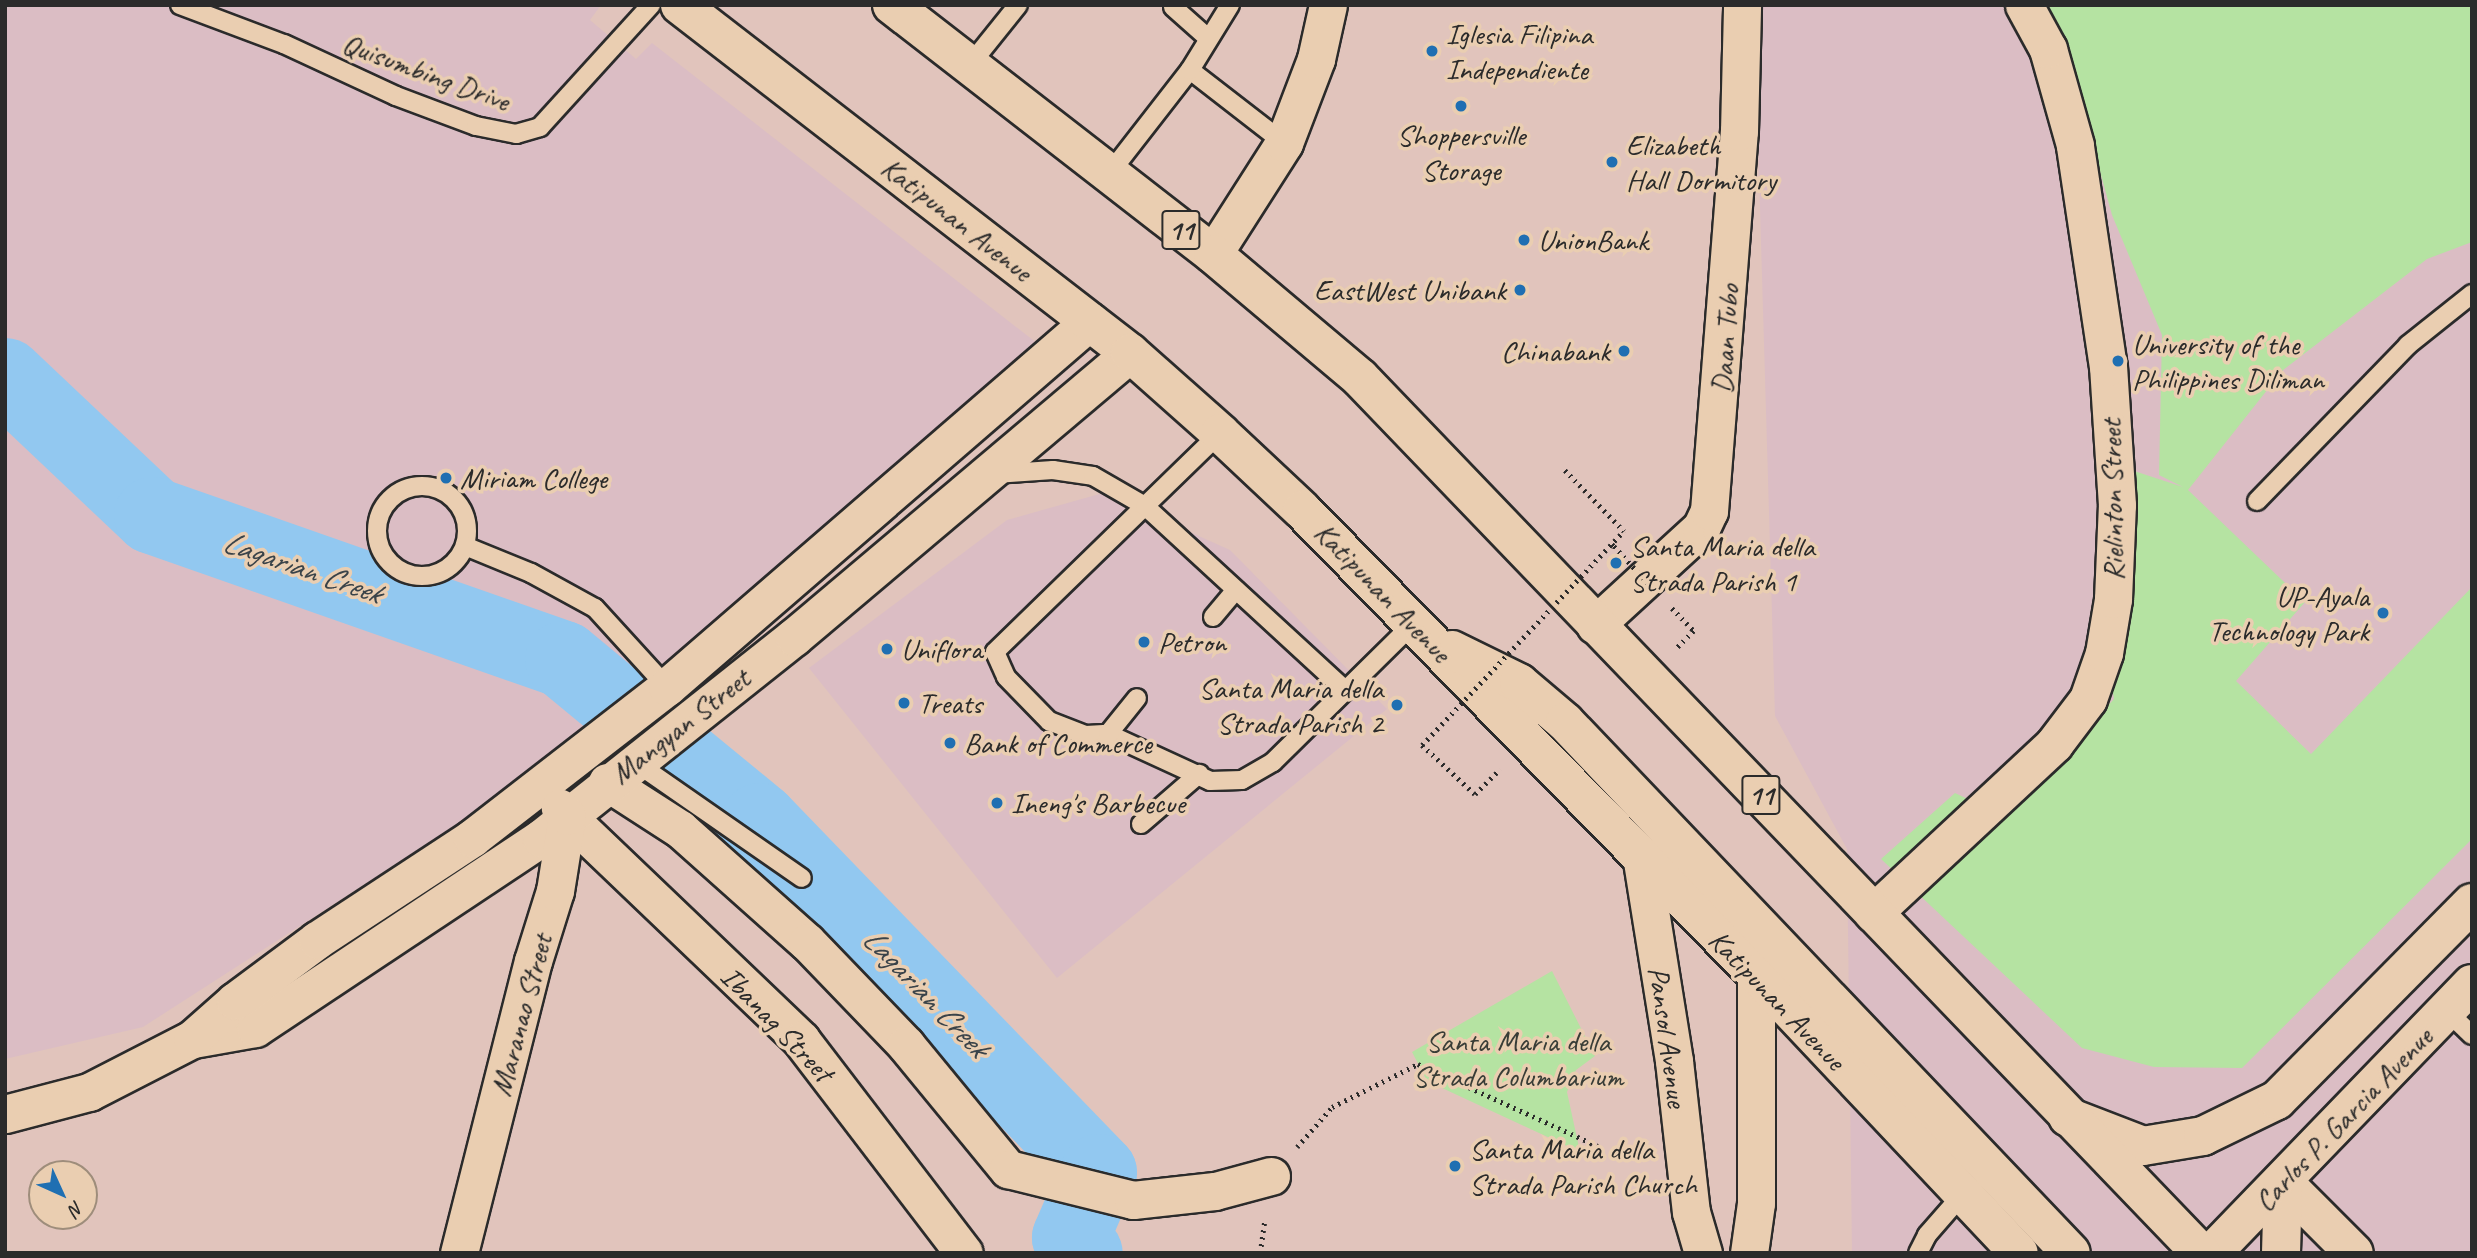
<!DOCTYPE html>
<html>
<head>
<meta charset="utf-8">
<style>
  body { margin:0 }
  #map { position:relative; width:2477px; height:1258px; overflow:hidden; background:#e1c4bc; font-family:Caveat,sans-serif }
  div>[style] { position:absolute }
  .built>* { inset:0; background:#dbbdc4 }
  .green>* { inset:0; background:#b5e3a2 }
  .river>* { height:77px; margin:-38.5px; padding:0 38.5px; transform-origin:38.5px; border-radius:38.5px; background:#92c8f0 }
  .path>* { height:4.5px; margin-top:-2.25px; transform-origin:0; background:repeating-linear-gradient(90deg,#2b2b2b 0 2px,transparent 0 7px) }
  .roads { filter:drop-shadow(2px 0 #2b2b2b) drop-shadow(-2px 0 #2b2b2b) drop-shadow(0 2px #2b2b2b) drop-shadow(0 -2px #2b2b2b) }
  .lane>* { height:18px; margin:-9px; padding:0 9px; transform-origin:9px; border-radius:9px; background:#eaceb1 }
  .lane>.ring { margin:-9px; padding:0; box-sizing:content-box; background:none; border:18px solid #eaceb1; border-radius:50% }
  .street>* { height:37px; margin:-18.5px; padding:0 18.5px; transform-origin:18.5px; border-radius:18.5px; background:#eaceb1 }
  .secondary>* { height:38px; margin:-19px; padding:0 19px; transform-origin:19px; border-radius:19px; background:#eaceb1 }
  .primary>* { height:38px; margin:-19px; padding:0 19px; transform-origin:19px; border-radius:19px; background:#eaceb1 }
  .path-bridge>* { height:4.5px; margin-top:-2.25px; transform-origin:0; background:repeating-linear-gradient(90deg,#2b2b2b 0 2px,transparent 0 7px) }
  .dots>* { width:19px; height:19px; translate:-50% -50%; box-sizing:border-box; border:4px solid #eaceb1; border-radius:50% }
  span { translate:-50% -50%; white-space:nowrap; text-align:center; line-height:1.15; -webkit-text-stroke:7px #eaceb1; paint-order:stroke }
  .shield-label span { padding:2px 5px; background:#eaceb1; border:2px solid; border-radius:5px; -webkit-text-stroke-width:0 }
  .shield-label { font-size:28px; color:#2b2b2b; font-weight:700 }
  .poi-label { font-size:30px; color:#2b2b2b }
  .left { translate:0 -50%; text-align:left }
  .right { translate:-100% -50%; text-align:right }
  .street-label { font-size:30px; color:#2b2b2b }
  .park-label { font-size:30px; color:#393d37 }
  .water-label { font-size:32px; color:#3a4349; font-style:italic }
  .frame { position:absolute; inset:0; border:7px solid #2b2b2b; pointer-events:none }
  .north { position:absolute; left:28px; top:1160px; width:70px; height:70px; box-sizing:border-box; background:#eaceb1; border:2px solid #9e8d7b; border-radius:50%; rotate:135deg; font-size:19px; font-weight:700; line-height:28px; text-align:center; color:#2b2b2b }
  .north::after { content:''; display:block; margin:auto; width:24px; height:32px; background:#1f6fb2; clip-path:polygon(50% 0,100% 100%,50% 72%,0 100%) }
</style>
</head>
<body>
<div id="map">
  <div class="built">
    <div style="clip-path:polygon(5px 5px,601px 5px,590px 20px,636px 59px,652px 43px,1038px 344px,736px 612px,531px 777px,143px 1027px,5px 1059px)"></div>
    <div style="clip-path:polygon(1754px 5px,2472px 5px,2472px 1253px,1852px 1253px,1847px 849px,1775px 716px)"></div>
    <div style="clip-path:polygon(1103px 493px,1230px 550px,1387px 709px,1057px 978px,809px 668px,1007px 520px)"></div>
  </div>
  <div class="green">
    <div style="clip-path:polygon(2044px 5px,2472px 5px,2472px 242px,2427px 259px,2283px 370px,2188px 490px,2305px 602px,2236px 681px,2311px 754px,2472px 587px,2472px 839px,2242px 1068px,2154px 1067px,2082px 1048px,1881px 859px,1955px 793px,2002px 815px,2114px 699px,2100px 608px,2128px 469px,2183px 487px,2159px 475px,2162px 335px,2112px 215px,2066px 48px)"></div>
    <div style="clip-path:polygon(1552px 971px,1595px 1056px,1576px 1070px,1567px 1092px,1580px 1152px,1427px 1081px,1412px 1052px)"></div>
  </div>
  <div class="river">
    <div style="left:5px;top:376px;width:202px;rotate:43.4deg"></div>
    <div style="left:152px;top:515px;width:435px;rotate:19.3deg"></div>
    <div style="left:563px;top:659px;width:83px;rotate:39.6deg"></div>
    <div style="left:680px;top:756px;width:102px;rotate:39.4deg"></div>
    <div style="left:759px;top:821px;width:488px;rotate:46deg"></div>
    <div style="left:1098px;top:1172px;width:71px;rotate:113.3deg"></div>
    <div style="left:1070px;top:1237px;width:21px;rotate:49deg"></div>
  </div>
  <div class="path">
    <div style="left:1565px;top:470px;width:85px;rotate:46deg"></div>
    <div style="left:1612px;top:544px;width:3px;rotate:45deg"></div>
    <div style="left:1672px;top:608px;width:32px;rotate:46deg"></div>
    <div style="left:1694px;top:631px;width:25px;rotate:135deg"></div>
    <div style="left:1422px;top:745px;width:72px;rotate:42.8deg"></div>
    <div style="left:1475px;top:794px;width:35px;rotate:-45deg"></div>
    <div style="left:1297px;top:1147px;width:53px;rotate:-48.8deg"></div>
    <div style="left:1332px;top:1107px;width:96px;rotate:-26.6deg"></div>
    <div style="left:1418px;top:1064px;width:200px;rotate:24.5deg"></div>
    <div style="left:1260px;top:1253px;width:34px;rotate:-82deg"></div>
  </div>
  <div class="roads">
    <div class="lane">
      <div style="left:180px;top:5px;width:111px;rotate:20.6deg"></div>
      <div style="left:284px;top:44px;width:123px;rotate:24.9deg"></div>
      <div style="left:396px;top:96px;width:85px;rotate:20.6deg"></div>
      <div style="left:476px;top:126px;width:41px;rotate:11.3deg"></div>
      <div style="left:516px;top:134px;width:25px;rotate:-16deg"></div>
      <div style="left:540px;top:127px;width:165px;rotate:-47.7deg"></div>
      <div style="left:1173px;top:7px;width:47px;rotate:41.5deg"></div>
      <div style="left:969px;top:66px;width:78px;rotate:-51.2deg"></div>
      <div style="left:1190px;top:70px;width:119px;rotate:37.8deg"></div>
      <div style="left:1109px;top:174px;width:132px;rotate:-52.1deg"></div>
      <div style="left:1190px;top:70px;width:76px;rotate:-58.4deg"></div>
      <div style="left:1220px;top:433px;width:314px;rotate:135.8deg"></div>
      <div style="left:995px;top:652px;width:27px;rotate:66deg"></div>
      <div style="left:1006px;top:677px;width:62px;rotate:45.7deg"></div>
      <div style="left:1049px;top:721px;width:40px;rotate:21deg"></div>
      <div style="left:1086px;top:735px;width:22px;rotate:-3deg"></div>
      <div style="left:1108px;top:734px;width:112px;rotate:24.7deg"></div>
      <div style="left:1210px;top:781px;width:32px;rotate:-2deg"></div>
      <div style="left:1242px;top:780px;width:36px;rotate:-30deg"></div>
      <div style="left:1273px;top:762px;width:197px;rotate:-44.6deg"></div>
      <div style="left:995px;top:474px;width:58px;rotate:-3.9deg"></div>
      <div style="left:1053px;top:470px;width:40px;rotate:8.5deg"></div>
      <div style="left:1093px;top:476px;width:60px;rotate:30deg"></div>
      <div style="left:1145px;top:506px;width:272px;rotate:42.6deg"></div>
      <div class="ring" style="left:377px;top:486px;width:72px;height:72px"></div>
      <div style="left:2257px;top:501px;width:217px;rotate:-45.9deg"></div>
      <div style="left:2408px;top:345px;width:82px;rotate:-38.6deg"></div>
      <div style="left:465px;top:546px;width:71px;rotate:22.2deg"></div>
      <div style="left:531px;top:573px;width:73px;rotate:28.7deg"></div>
      <div style="left:595px;top:608px;width:107px;rotate:47.7deg"></div>
      <div style="left:1213px;top:617px;width:35px;rotate:-50deg"></div>
      <div style="left:1108px;top:734px;width:46px;rotate:-51.1deg"></div>
      <div style="left:635px;top:762px;width:203px;rotate:34.8deg"></div>
      <div style="left:1141px;top:824px;width:77px;rotate:-40.8deg"></div>
      <div style="left:2448px;top:1012px;width:33px;rotate:44deg"></div>
      <div style="left:1918px;top:1253px;width:20px;rotate:-63deg"></div>
      <div style="left:1927px;top:1235px;width:52px;rotate:-48.9deg"></div>
    </div>
    <div class="street">
      <div style="left:1213px;top:254px;width:132px;rotate:-57.4deg"></div>
      <div style="left:1284px;top:143px;width:90px;rotate:-69.1deg"></div>
      <div style="left:1316px;top:59px;width:55px;rotate:-77.5deg"></div>
      <div style="left:1595px;top:625px;width:144px;rotate:-42.5deg"></div>
      <div style="left:1701px;top:528px;width:19px;rotate:-65deg"></div>
      <div style="left:1709px;top:511px;width:381px;rotate:-85.5deg"></div>
      <div style="left:1739px;top:131px;width:126px;rotate:-88.6deg"></div>
      <div style="left:607px;top:782px;width:87px;rotate:32.8deg"></div>
      <div style="left:680px;top:829px;width:170px;rotate:41.7deg"></div>
      <div style="left:807px;top:942px;width:143px;rotate:46.1deg"></div>
      <div style="left:906px;top:1045px;width:161px;rotate:50.6deg"></div>
      <div style="left:1008px;top:1169px;width:129px;rotate:13.9deg"></div>
      <div style="left:1133px;top:1200px;width:82px;rotate:-6.3deg"></div>
      <div style="left:1215px;top:1191px;width:58px;rotate:-15deg"></div>
      <div style="left:567px;top:816px;width:324px;rotate:43.7deg"></div>
      <div style="left:801px;top:1040px;width:268px;rotate:52.6deg"></div>
      <div style="left:1642px;top:861px;width:203px;rotate:80.9deg"></div>
      <div style="left:1674px;top:1061px;width:152px;rotate:83.6deg"></div>
      <div style="left:1691px;top:1212px;width:43px;rotate:73.7deg"></div>
      <div style="left:1873px;top:913px;width:248px;rotate:-43deg"></div>
      <div style="left:2054px;top:744px;width:56px;rotate:-52.9deg"></div>
      <div style="left:2088px;top:699px;width:49px;rotate:-70.8deg"></div>
      <div style="left:2104px;top:653px;width:55px;rotate:-80.5deg"></div>
      <div style="left:2113px;top:599px;width:94px;rotate:-87.6deg"></div>
      <div style="left:2117px;top:505px;width:138px;rotate:-93.7deg"></div>
      <div style="left:2108px;top:367px;width:224px;rotate:-98.5deg"></div>
      <div style="left:2075px;top:145px;width:100px;rotate:-105.7deg"></div>
      <div style="left:2048px;top:49px;width:50px;rotate:-118.6deg"></div>
      <div style="left:193px;top:1039px;width:63px;rotate:-10.1deg"></div>
      <div style="left:255px;top:1028px;width:343px;rotate:-33.6deg"></div>
      <div style="left:541px;top:838px;width:323px;rotate:-38.5deg"></div>
      <div style="left:794px;top:637px;width:440px;rotate:-40.2deg"></div>
      <div style="left:5px;top:1114px;width:87px;rotate:-14.7deg"></div>
      <div style="left:89px;top:1092px;width:116px;rotate:-27.2deg"></div>
      <div style="left:192px;top:1039px;width:57px;rotate:-41.5deg"></div>
      <div style="left:235px;top:1001px;width:102px;rotate:-36.6deg"></div>
      <div style="left:317px;top:940px;width:186px;rotate:-33.3deg"></div>
      <div style="left:472px;top:838px;width:247px;rotate:-37.8deg"></div>
      <div style="left:667px;top:687px;width:559px;rotate:-40.87deg"></div>
      <div style="left:459px;top:1253px;width:301px;rotate:-75.8deg"></div>
      <div style="left:533px;top:961px;width:73px;rotate:-72.6deg"></div>
      <div style="left:555px;top:891px;width:76px;rotate:-80.9deg"></div>
      <div style="left:567px;top:816px;width:11px;rotate:-131deg"></div>
      <div style="left:1749px;top:1253px;width:50px;rotate:-82deg"></div>
      <div style="left:1756px;top:1203px;width:229px;rotate:-90deg"></div>
    </div>
    <div class="secondary">
      <div style="left:2068px;top:1117px;width:80px;rotate:21.1deg"></div>
      <div style="left:2143px;top:1146px;width:61px;rotate:-9.5deg"></div>
      <div style="left:2203px;top:1136px;width:82px;rotate:-25.9deg"></div>
      <div style="left:2277px;top:1100px;width:277px;rotate:-45.3deg"></div>
      <div style="left:2283px;top:1182px;width:100px;rotate:45deg"></div>
      <div style="left:2212px;top:1253px;width:374px;rotate:-46deg"></div>
    </div>
    <div class="primary">
      <div style="left:680px;top:5px;width:569px;rotate:37.72deg"></div>
      <div style="left:1130px;top:353px;width:120px;rotate:41.6deg"></div>
      <div style="left:1220px;top:433px;width:112px;rotate:43.2deg"></div>
      <div style="left:1302px;top:510px;width:649px;rotate:45.62deg"></div>
      <div style="left:1756px;top:974px;width:383px;rotate:46.7deg"></div>
      <div style="left:892px;top:5px;width:406px;rotate:37.8deg"></div>
      <div style="left:1213px;top:254px;width:192px;rotate:40.1deg"></div>
      <div style="left:1360px;top:378px;width:1214px;rotate:46.14deg"></div>
      <div style="left:1452px;top:650px;width:75px;rotate:26.2deg"></div>
      <div style="left:1519px;top:683px;width:60px;rotate:40.3deg"></div>
      <div style="left:1565px;top:722px;width:733px;rotate:46.38deg"></div>
      <div style="left:2281px;top:1253px;width:71px;rotate:-88.4deg"></div>
    </div>
  </div>
  <div class="path-bridge">
    <div style="left:1614px;top:546px;width:52px;rotate:47.4deg"></div>
    <div style="left:1422px;top:745px;width:294px;rotate:-46.7deg"></div>
  </div>
  <div class="dots">
    <div style="left:1432px;top:51px;background:#1f6fb2"></div>
    <div style="left:1461px;top:106px;background:#1f6fb2"></div>
    <div style="left:1612px;top:162px;background:#1f6fb2"></div>
    <div style="left:1524px;top:240px;background:#1f6fb2"></div>
    <div style="left:1520px;top:290px;background:#1f6fb2"></div>
    <div style="left:1624px;top:351px;background:#1f6fb2"></div>
    <div style="left:2118px;top:361px;background:#1f6fb2"></div>
    <div style="left:446px;top:478px;background:#1f6fb2"></div>
    <div style="left:1616px;top:563px;background:#1f6fb2"></div>
    <div style="left:2383px;top:613px;background:#1f6fb2"></div>
    <div style="left:1144px;top:642px;background:#1f6fb2"></div>
    <div style="left:887px;top:649px;background:#1f6fb2"></div>
    <div style="left:904px;top:703px;background:#1f6fb2"></div>
    <div style="left:1397px;top:705px;background:#1f6fb2"></div>
    <div style="left:950px;top:743px;background:#1f6fb2"></div>
    <div style="left:997px;top:803px;background:#1f6fb2"></div>
    <div style="left:1455px;top:1166px;background:#1f6fb2"></div>
  </div>
  <div class="shield-label">
    <span style="left:1181px;top:230px">11</span>
    <span style="left:1761px;top:795px">11</span>
  </div>
  <div class="poi-label">
    <span class="left" style="left:1446px;top:51px">Iglesia Filipina<br>Independiente</span>
    <span style="left:1461px;top:152px">Shoppersville<br>Storage</span>
    <span class="left" style="left:1626px;top:162px">Elizabeth<br>Hall Dormitory</span>
    <span class="left" style="left:1538px;top:240px">UnionBank</span>
    <span class="right" style="left:1506px;top:290px">EastWest Unibank</span>
    <span class="left" style="left:2132px;top:361px">University of the<br>Philippines Diliman</span>
    <span class="right" style="left:1610px;top:351px">Chinabank</span>
    <span class="left" style="left:460px;top:478px">Miriam College</span>
    <span class="left" style="left:1630px;top:563px">Santa Maria della<br>Strada Parish 1</span>
    <span class="right" style="left:2369px;top:613px">UP-Ayala<br>Technology Park</span>
    <span class="left" style="left:1158px;top:642px">Petron</span>
    <span class="left" style="left:901px;top:649px">Uniflora</span>
    <span class="right" style="left:1383px;top:705px">Santa Maria della<br>Strada Parish 2</span>
    <span class="left" style="left:918px;top:703px">Treats</span>
    <span class="left" style="left:964px;top:743px">Bank of Commerce</span>
    <span class="left" style="left:1011px;top:803px">Ineng's Barbecue</span>
    <span class="left" style="left:1469px;top:1166px">Santa Maria della<br>Strada Parish Church</span>
  </div>
  <div class="street-label">
    <span style="left:426px;top:72px;rotate:20deg">Quisumbing Drive</span>
    <span style="left:957px;top:219px;rotate:38deg">Katipunan Avenue</span>
    <span style="left:1725px;top:339px;rotate:-86deg">Daan Tubo</span>
    <span style="left:2112px;top:500px;rotate:-91deg">Rielinton Street</span>
    <span style="left:1383px;top:592px;rotate:46deg">Katipunan Avenue</span>
    <span style="left:680px;top:726px;rotate:-38deg">Mangyan Street</span>
    <span style="left:1777px;top:1000px;rotate:46deg">Katipunan Avenue</span>
    <span style="left:521px;top:1015px;rotate:-75deg">Maranao Street</span>
    <span style="left:777px;top:1024px;rotate:46deg">Ibanag Street</span>
    <span style="left:1668px;top:1037px;rotate:82deg">Pansol Avenue</span>
    <span style="left:2343px;top:1119px;rotate:-46deg">Carlos P. Garcia Avenue</span>
  </div>
  <div class="park-label">
    <span style="left:1518px;top:1058px">Santa Maria della<br>Strada Columbarium</span>
  </div>
  <div class="water-label">
    <span style="left:302px;top:568px;rotate:19deg">Lagarian Creek</span>
    <span style="left:925px;top:993px;rotate:46deg">Lagarian Creek</span>
  </div>
  <div class="frame"></div>
  <div class="north">N</div>
</div>
</body>
</html>
